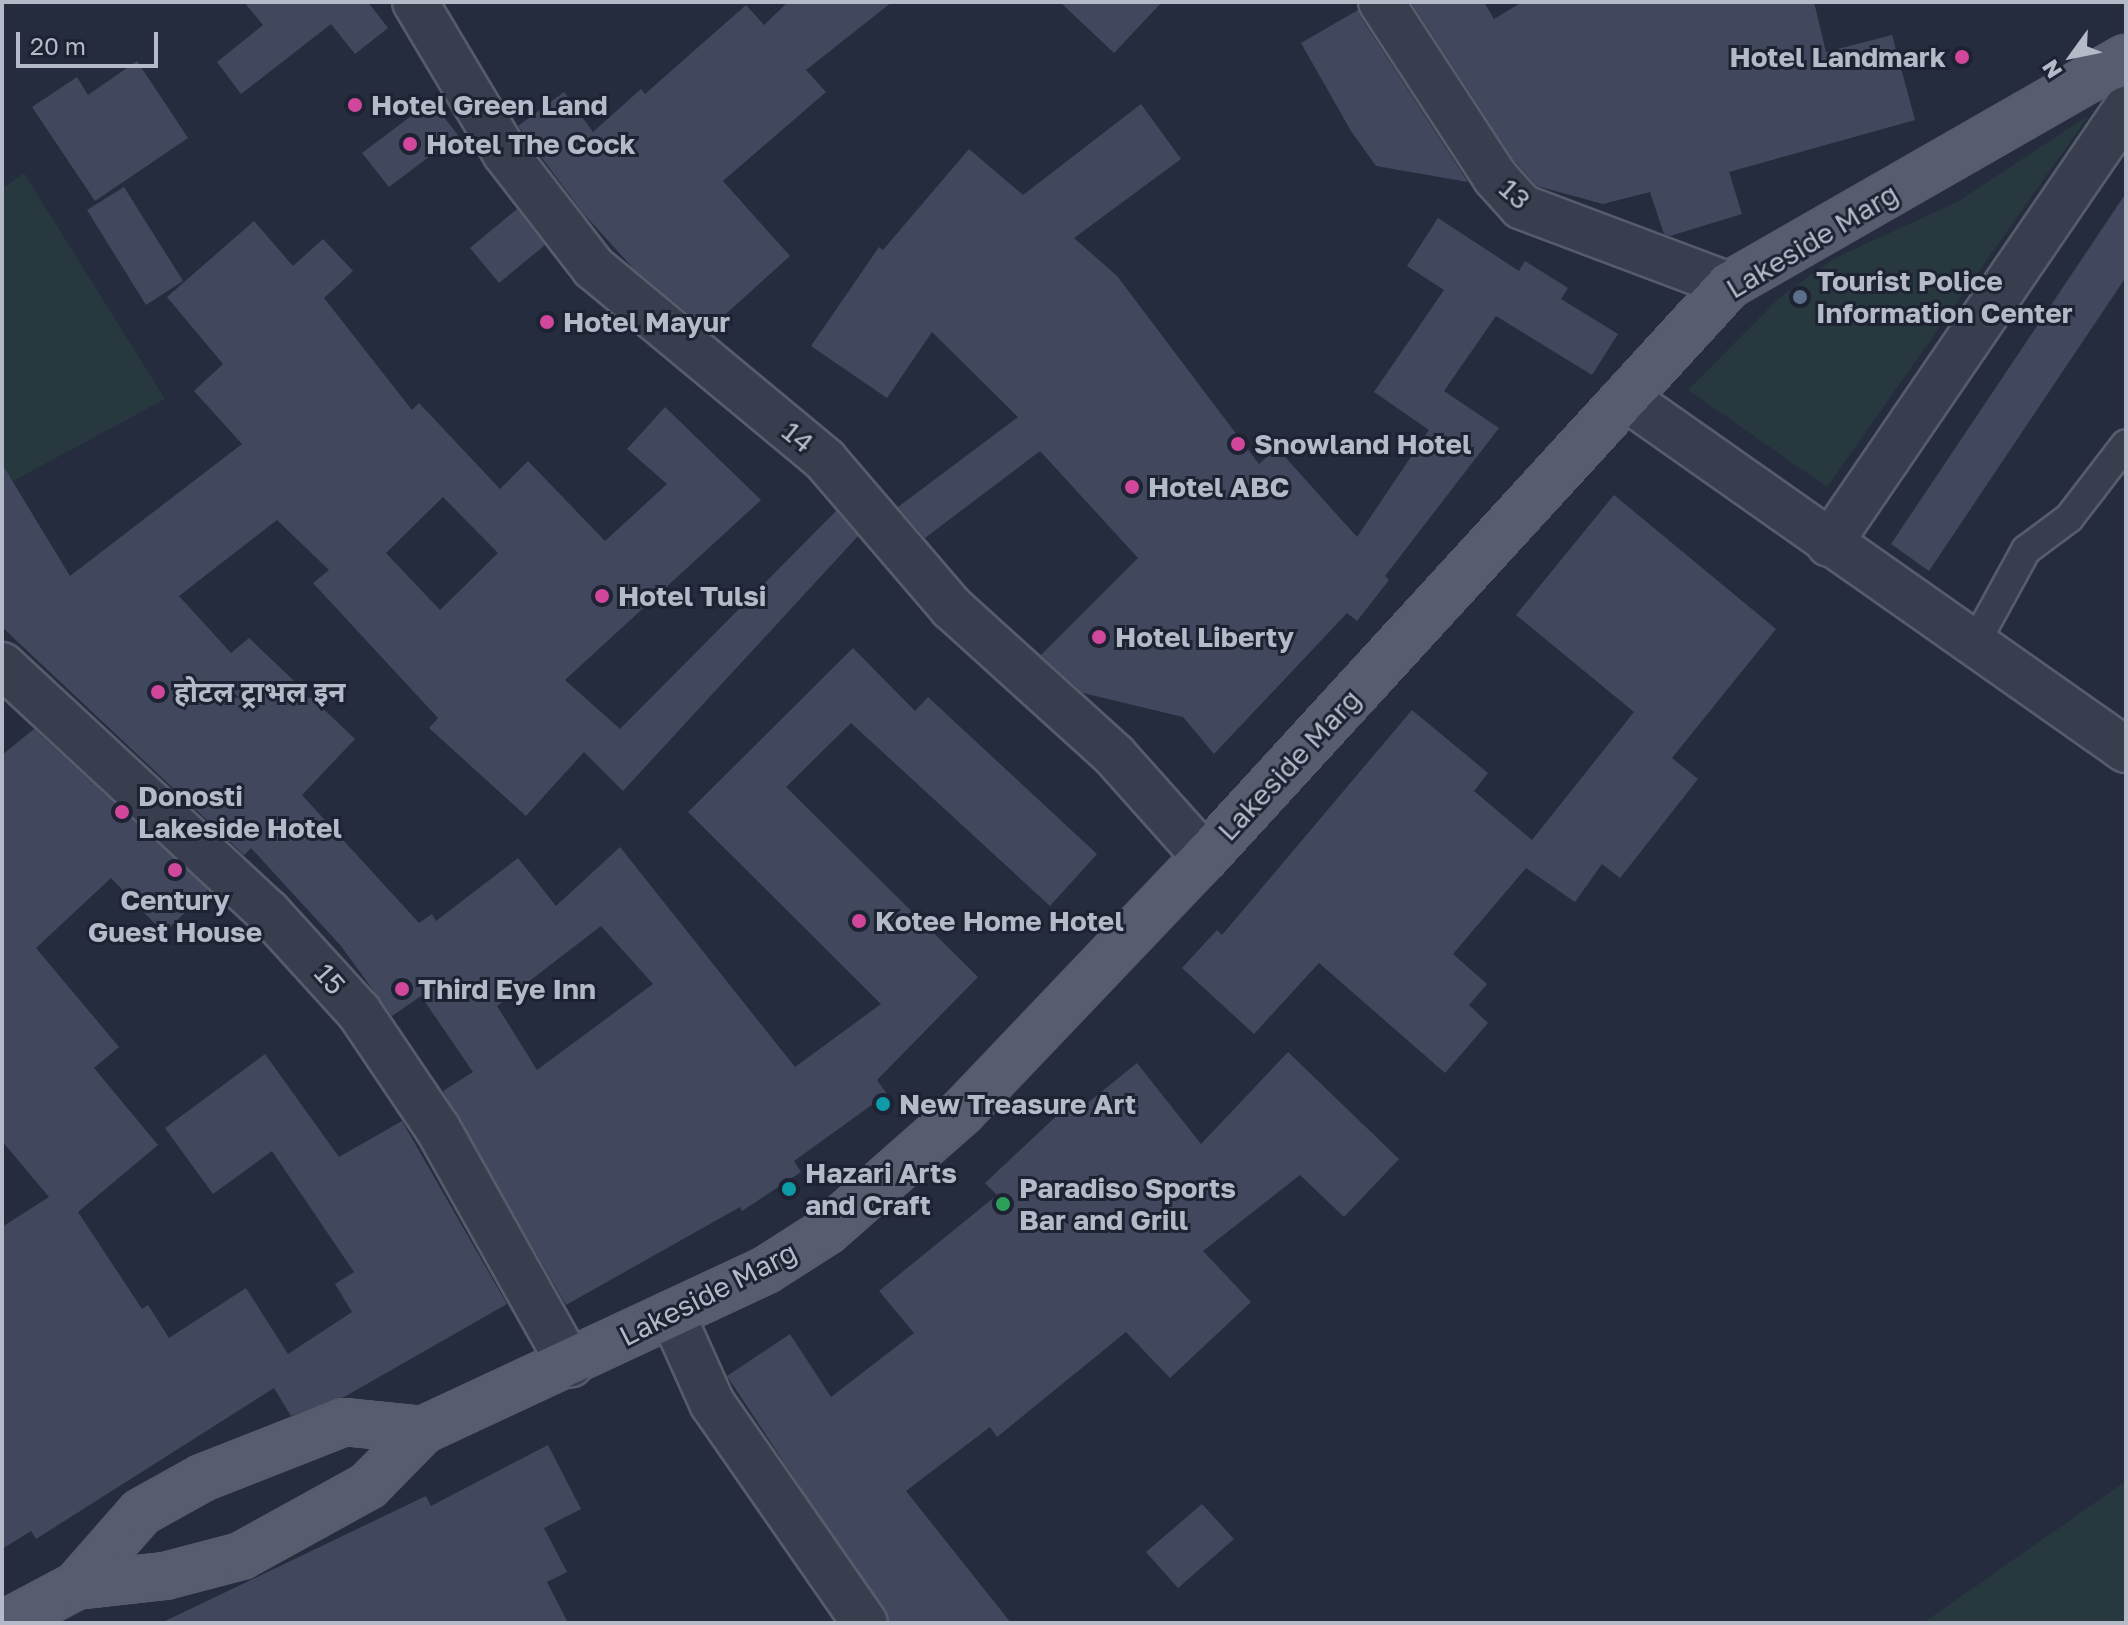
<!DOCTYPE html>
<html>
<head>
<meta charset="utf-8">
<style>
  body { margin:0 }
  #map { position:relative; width:2128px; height:1625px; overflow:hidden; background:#252c3e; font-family:"Golos Text","Noto Sans Devanagari",sans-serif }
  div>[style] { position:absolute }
  .green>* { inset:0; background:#27383f }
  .building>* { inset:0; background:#41485e }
  .roads { filter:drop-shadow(2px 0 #575c6c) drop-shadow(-2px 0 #575c6c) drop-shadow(0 2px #575c6c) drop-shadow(0 -2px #575c6c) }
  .service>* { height:28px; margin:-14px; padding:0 14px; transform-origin:14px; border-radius:14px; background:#393e4e }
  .minor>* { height:44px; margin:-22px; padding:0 22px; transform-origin:22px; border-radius:22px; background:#393e4e }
  .primary>* { height:44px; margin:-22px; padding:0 22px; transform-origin:22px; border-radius:22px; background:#575d6e }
  .dots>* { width:22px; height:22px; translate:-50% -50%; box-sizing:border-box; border:4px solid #1e2333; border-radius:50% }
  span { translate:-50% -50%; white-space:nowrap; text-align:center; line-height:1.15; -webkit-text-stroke:6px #1e2333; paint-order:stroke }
  .poi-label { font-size:28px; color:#b5bac9; font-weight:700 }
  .right { translate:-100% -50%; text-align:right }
  .left { translate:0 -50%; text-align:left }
  .street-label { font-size:28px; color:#b5bac9 }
  .frame { position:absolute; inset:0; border:4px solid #b5bac9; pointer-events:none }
  .north { position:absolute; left:2032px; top:16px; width:80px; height:80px; -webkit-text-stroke:6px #1e2333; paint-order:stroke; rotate:237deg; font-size:22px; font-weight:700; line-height:32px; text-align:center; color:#b5bac9 }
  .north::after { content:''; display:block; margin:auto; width:28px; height:36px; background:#b5bac9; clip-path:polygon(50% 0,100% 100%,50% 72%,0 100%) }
  .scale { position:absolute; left:16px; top:32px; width:142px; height:36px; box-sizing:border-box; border:4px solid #b5bac9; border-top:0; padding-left:10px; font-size:24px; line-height:28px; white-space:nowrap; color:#b5bac9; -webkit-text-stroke:6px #1e2333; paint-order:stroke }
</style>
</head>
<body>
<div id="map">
  <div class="green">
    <div style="clip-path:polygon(2089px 115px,1827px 487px,1688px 390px,1779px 298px,1835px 258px,1957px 202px)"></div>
    <div style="clip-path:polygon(24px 173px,165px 399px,2px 487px,2px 189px)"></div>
    <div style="clip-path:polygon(2126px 1481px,2126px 1623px,1923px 1623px)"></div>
  </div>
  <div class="building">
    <div style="clip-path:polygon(244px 2px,368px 2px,388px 28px,355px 54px,331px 24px,241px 94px,217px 62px,263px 25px)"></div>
    <div style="clip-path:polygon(788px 2px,892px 2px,806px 70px,826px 92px,723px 181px,790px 256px,708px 330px,634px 269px,583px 213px,518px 126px,564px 92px,593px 132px,641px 89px,645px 94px,746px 5px,764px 25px)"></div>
    <div style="clip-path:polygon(1060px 2px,1162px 2px,1114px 53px)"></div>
    <div style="clip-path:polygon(1411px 2px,1484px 2px,1494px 19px,1522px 2px,1814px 2px,1826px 52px,1892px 35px,1915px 120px,1729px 172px,1742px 214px,1670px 236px,1664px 234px,1650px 192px,1603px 204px,1537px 186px,1513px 159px)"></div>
    <div style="clip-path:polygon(1358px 10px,1360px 16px,1468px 182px,1376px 166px,1351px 131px,1301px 43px)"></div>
    <div style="clip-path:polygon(137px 61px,188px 138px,95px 201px,32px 107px,77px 77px,88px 95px)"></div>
    <div style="clip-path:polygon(431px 101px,458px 135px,389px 187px,362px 153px)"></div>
    <div style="clip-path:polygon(1141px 104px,1181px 159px,1074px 238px,1117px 276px,1259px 464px,1277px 448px,1357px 537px,1429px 430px,1374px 392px,1444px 290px,1407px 266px,1438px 218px,1519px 271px,1525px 261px,1568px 288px,1561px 299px,1618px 334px,1592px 375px,1496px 316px,1444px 391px,1499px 428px,1385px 576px,1389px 580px,1357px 621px,1347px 613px,1214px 754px,1183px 717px,1083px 693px,1041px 655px,1138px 558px,1040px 451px,925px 538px,898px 507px,1018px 417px,932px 332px,887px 398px,811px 346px,879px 247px,883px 250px,969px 149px,1023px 195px)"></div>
    <div style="clip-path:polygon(124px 187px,183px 281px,146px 305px,87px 210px)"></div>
    <div style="clip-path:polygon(2126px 193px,2126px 277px,1929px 571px,1891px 544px)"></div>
    <div style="clip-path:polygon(517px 209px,545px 245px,499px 283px,470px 248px)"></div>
    <div style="clip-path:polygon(evenodd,254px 221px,293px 266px,323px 239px,353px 271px,324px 298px,412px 410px,419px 403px,500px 489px,528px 461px,605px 541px,667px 484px,627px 449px,665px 407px,761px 500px,565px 680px,620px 729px,836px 511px,858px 536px,623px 791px,584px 752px,526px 816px,429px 728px,438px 718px,313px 583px,329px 570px,277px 520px,179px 596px,231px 653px,249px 638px,355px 739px,302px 795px,419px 923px,432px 914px,436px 921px,518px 858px,556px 906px,620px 847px,795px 1067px,881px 1004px,688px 812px,853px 648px,915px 711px,928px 697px,1097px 854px,1050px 906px,851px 723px,786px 787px,978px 977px,877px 1080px,887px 1094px,794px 1161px,801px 1172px,742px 1211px,740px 1207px,566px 1305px,443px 1091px,473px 1072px,421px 996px,392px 1016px,341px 946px,251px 848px,244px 855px,2px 627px,2px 464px,70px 576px,242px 444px,194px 391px,223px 364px,167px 297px,254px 221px,443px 497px,498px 553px,440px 610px,386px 553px,443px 497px,254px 221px,601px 926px,653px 984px,537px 1070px,497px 1006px,601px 926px)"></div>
    <div style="clip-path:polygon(1614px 495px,1776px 629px,1672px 758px,1698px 779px,1620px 878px,1602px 864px,1575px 902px,1526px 868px,1453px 954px,1487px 984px,1469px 1005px,1488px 1023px,1445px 1073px,1319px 963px,1254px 1034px,1182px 968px,1217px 930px,1222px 935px,1412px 710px,1488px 773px,1474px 791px,1532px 840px,1634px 712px,1516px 615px)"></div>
    <div style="clip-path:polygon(34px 729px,208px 890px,164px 933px,111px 878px,36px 948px,119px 1047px,94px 1068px,158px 1145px,78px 1212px,142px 1309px,148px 1305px,169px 1338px,246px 1288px,288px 1354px,352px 1312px,335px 1284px,354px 1272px,272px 1151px,213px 1194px,165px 1128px,265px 1054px,339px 1157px,402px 1121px,507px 1304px,344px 1397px,291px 1416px,274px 1388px,36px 1539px,31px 1531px,2px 1549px,2px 1227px,49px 1197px,2px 1141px,2px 755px)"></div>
    <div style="clip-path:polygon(1288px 1052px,1399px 1159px,1344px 1217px,1300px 1175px,1203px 1251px,1251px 1302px,1170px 1378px,1126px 1332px,997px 1437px,990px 1427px,906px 1491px,1011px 1623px,890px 1623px,727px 1376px,790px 1334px,831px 1397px,914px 1333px,879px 1291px,997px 1195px,985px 1183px,1067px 1106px,1074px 1114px,1137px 1063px,1201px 1144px)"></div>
    <div style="clip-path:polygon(548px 1445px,581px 1509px,544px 1528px,567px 1572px,547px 1582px,568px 1623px,161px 1623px,426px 1496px,431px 1506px)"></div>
    <div style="clip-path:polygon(1202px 1504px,1234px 1539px,1178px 1588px,1146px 1552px)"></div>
  </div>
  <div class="roads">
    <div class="service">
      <div style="left:1974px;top:645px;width:108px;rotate:-61.3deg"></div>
      <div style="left:2026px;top:550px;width:54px;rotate:-36.7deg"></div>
      <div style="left:2069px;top:518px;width:93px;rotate:-52.4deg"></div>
    </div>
    <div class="minor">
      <div style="left:415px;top:2px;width:176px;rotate:59.2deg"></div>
      <div style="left:505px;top:153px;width:145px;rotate:52.3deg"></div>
      <div style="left:594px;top:268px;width:300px;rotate:39.7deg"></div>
      <div style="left:825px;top:460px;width:195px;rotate:49.4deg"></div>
      <div style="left:952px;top:608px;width:220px;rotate:42.2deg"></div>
      <div style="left:1115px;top:756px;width:135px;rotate:48.3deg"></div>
      <div style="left:1381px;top:2px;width:209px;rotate:56.9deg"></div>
      <div style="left:1495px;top:177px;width:40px;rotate:48deg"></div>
      <div style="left:1522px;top:207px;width:221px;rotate:20.6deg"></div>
      <div style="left:1627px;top:399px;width:610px;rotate:35.12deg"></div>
      <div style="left:1829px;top:544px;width:527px;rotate:-55.68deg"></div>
      <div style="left:2px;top:665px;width:363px;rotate:42.9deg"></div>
      <div style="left:268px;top:912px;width:135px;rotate:47.7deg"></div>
      <div style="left:359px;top:1012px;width:141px;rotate:56deg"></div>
      <div style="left:438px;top:1129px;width:270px;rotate:60.7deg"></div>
      <div style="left:672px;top:1314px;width:98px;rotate:65.8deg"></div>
      <div style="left:712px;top:1403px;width:268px;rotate:55.2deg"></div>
    </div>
    <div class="primary">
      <div style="left:76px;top:1586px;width:98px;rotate:-48.7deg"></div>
      <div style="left:141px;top:1512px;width:70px;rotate:-29.1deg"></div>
      <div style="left:202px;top:1478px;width:153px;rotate:-21.5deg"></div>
      <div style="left:344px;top:1422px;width:79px;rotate:5.8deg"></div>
      <div style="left:6px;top:1623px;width:79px;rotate:-27.9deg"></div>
      <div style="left:76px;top:1586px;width:90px;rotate:-6.4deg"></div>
      <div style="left:165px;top:1576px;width:79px;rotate:-14.7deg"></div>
      <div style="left:241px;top:1556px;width:145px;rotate:-28.9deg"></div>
      <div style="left:368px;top:1486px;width:78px;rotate:-45.5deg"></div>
      <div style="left:423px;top:1430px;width:378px;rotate:-25deg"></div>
      <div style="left:766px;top:1270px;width:72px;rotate:-32.6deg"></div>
      <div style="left:827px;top:1231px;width:180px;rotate:-41.4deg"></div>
      <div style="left:962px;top:1112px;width:352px;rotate:-46.4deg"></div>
      <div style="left:1205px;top:857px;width:776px;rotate:-47.51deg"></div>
      <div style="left:1729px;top:285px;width:457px;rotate:-29.8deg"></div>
    </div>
  </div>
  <div class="dots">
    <div style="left:1962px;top:57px;background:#d1479c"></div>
    <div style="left:355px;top:105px;background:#d1479c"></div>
    <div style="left:410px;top:144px;background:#d1479c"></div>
    <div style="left:1800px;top:297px;background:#5c6f8a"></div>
    <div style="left:547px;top:322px;background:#d1479c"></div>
    <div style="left:1238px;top:444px;background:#d1479c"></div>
    <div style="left:1132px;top:487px;background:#d1479c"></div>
    <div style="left:602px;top:596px;background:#d1479c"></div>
    <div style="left:1099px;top:637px;background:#d1479c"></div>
    <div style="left:158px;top:692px;background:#d1479c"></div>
    <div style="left:122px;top:812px;background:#d1479c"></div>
    <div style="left:175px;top:870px;background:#d1479c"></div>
    <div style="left:859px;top:921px;background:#d1479c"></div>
    <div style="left:402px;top:989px;background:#d1479c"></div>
    <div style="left:883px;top:1104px;background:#0f9aa8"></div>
    <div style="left:789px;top:1189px;background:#0f9aa8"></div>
    <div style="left:1003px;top:1204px;background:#2e9e5b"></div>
  </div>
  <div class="poi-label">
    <span class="right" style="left:1946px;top:57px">Hotel Landmark</span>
    <span class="left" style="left:371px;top:105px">Hotel Green Land</span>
    <span class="left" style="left:426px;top:144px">Hotel The Cock</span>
    <span class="left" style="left:1816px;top:297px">Tourist Police<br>Information Center</span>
    <span class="left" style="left:563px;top:322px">Hotel Mayur</span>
    <span class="left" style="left:1254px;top:444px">Snowland Hotel</span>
    <span class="left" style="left:1148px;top:487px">Hotel ABC</span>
    <span class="left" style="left:618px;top:596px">Hotel Tulsi</span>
    <span class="left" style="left:1115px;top:637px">Hotel Liberty</span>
    <span class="left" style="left:174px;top:692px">होटल ट्राभल इन</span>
    <span class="left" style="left:138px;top:812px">Donosti<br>Lakeside Hotel</span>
    <span style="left:175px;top:916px">Century<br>Guest House</span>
    <span class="left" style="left:875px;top:921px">Kotee Home Hotel</span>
    <span class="left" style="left:418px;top:989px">Third Eye Inn</span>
    <span class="left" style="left:899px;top:1104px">New Treasure Art</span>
    <span class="left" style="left:805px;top:1189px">Hazari Arts<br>and Craft</span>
    <span class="left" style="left:1019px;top:1204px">Paradiso Sports<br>Bar and Grill</span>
  </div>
  <div class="street-label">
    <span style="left:1515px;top:194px;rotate:42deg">13</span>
    <span style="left:1812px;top:241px;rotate:-31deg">Lakeside Marg</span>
    <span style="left:798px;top:437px;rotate:39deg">14</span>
    <span style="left:1289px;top:765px;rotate:-47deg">Lakeside Marg</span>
    <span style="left:330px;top:979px;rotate:49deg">15</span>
    <span style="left:708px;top:1294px;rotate:-27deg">Lakeside Marg</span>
  </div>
  <div class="frame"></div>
  <div class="north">N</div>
  <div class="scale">20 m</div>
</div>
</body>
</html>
